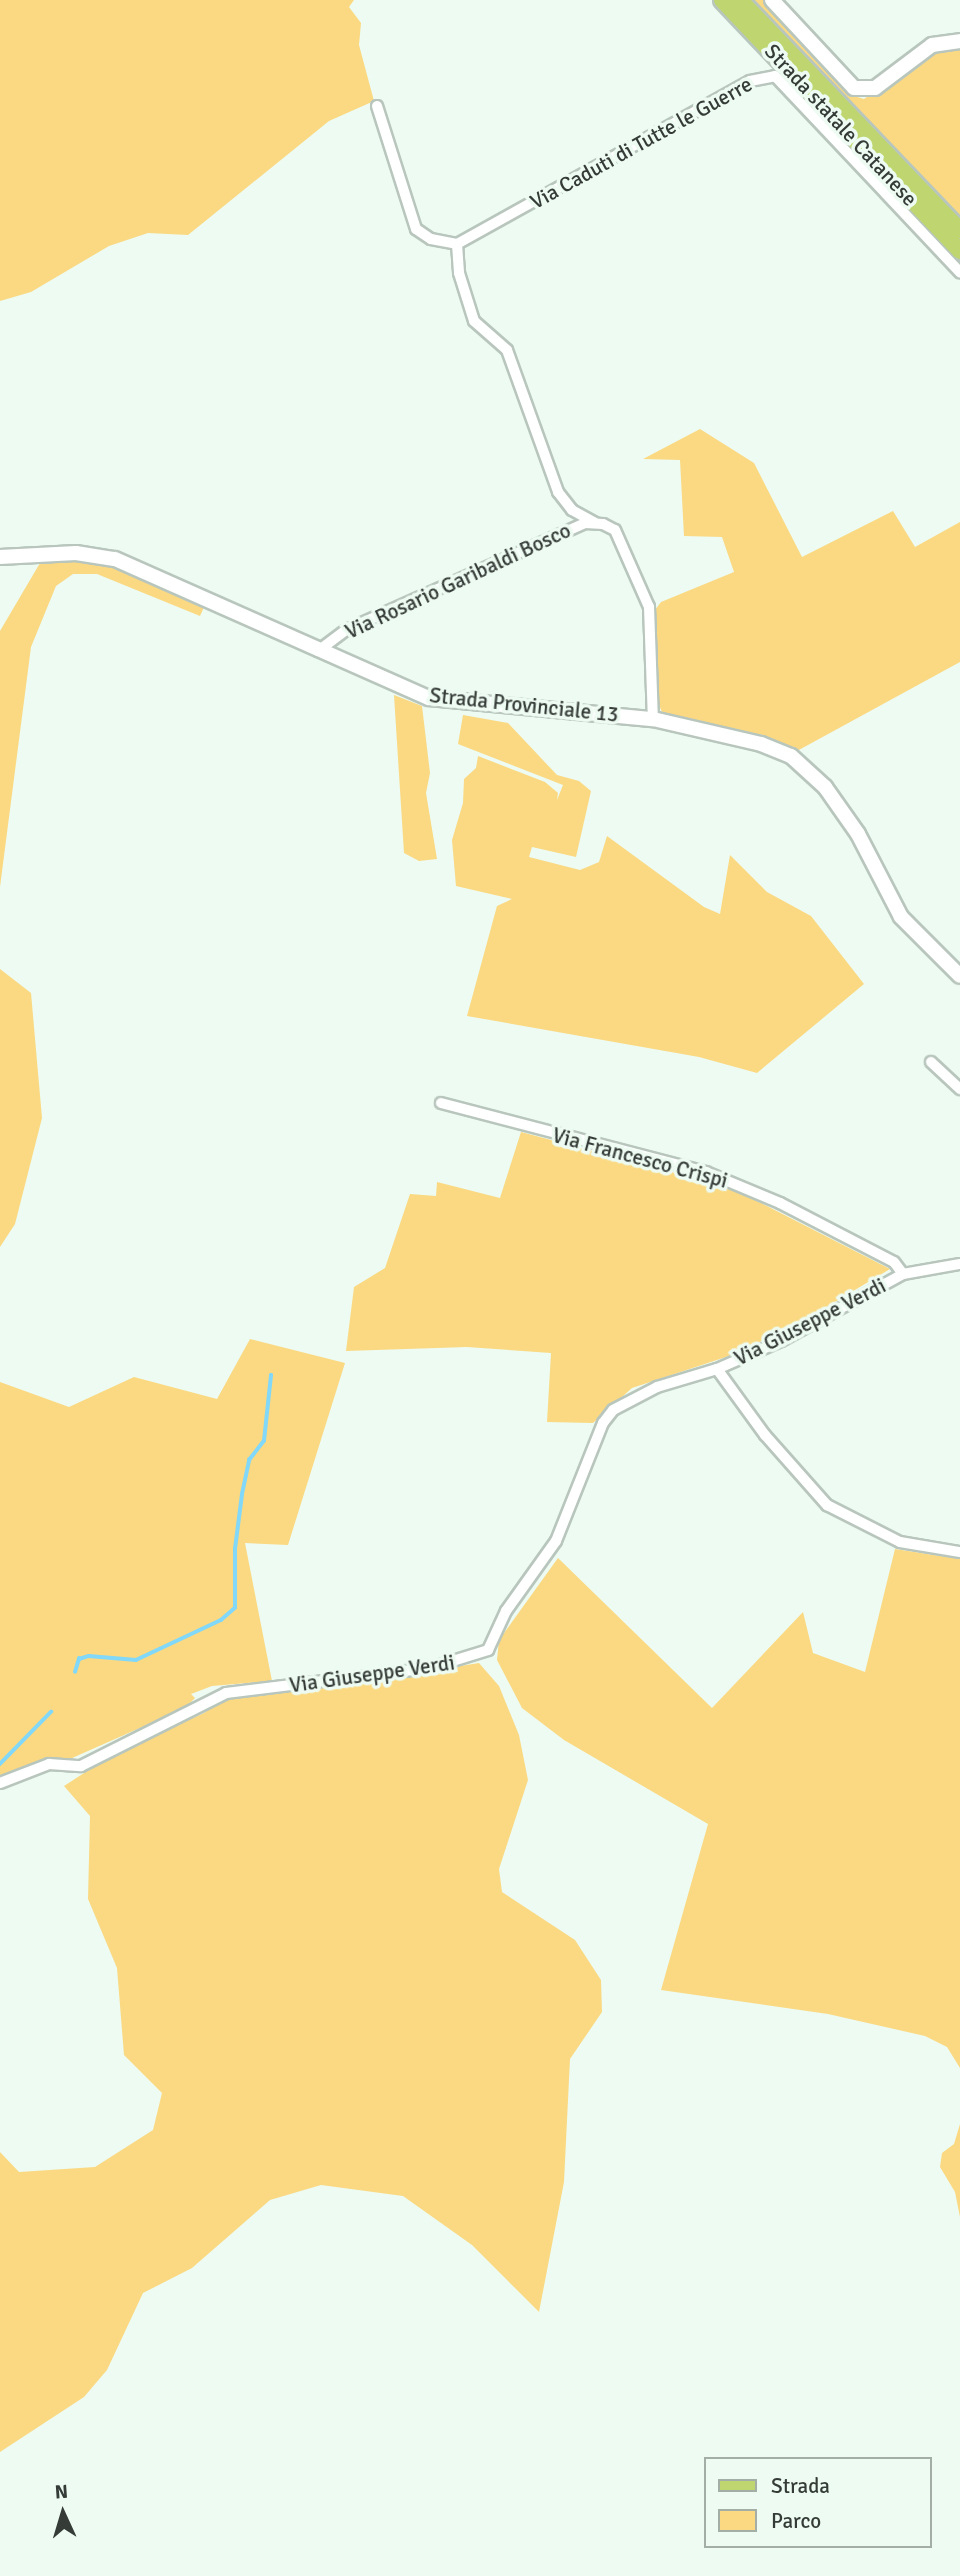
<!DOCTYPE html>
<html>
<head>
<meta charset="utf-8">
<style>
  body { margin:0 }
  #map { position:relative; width:960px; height:2576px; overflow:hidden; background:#edfbf2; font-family:Signika,sans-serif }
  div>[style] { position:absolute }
  .green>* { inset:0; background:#fad982 }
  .stream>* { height:3.5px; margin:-1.75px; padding:0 1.75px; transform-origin:1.75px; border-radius:1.75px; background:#81d8f9 }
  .roads { filter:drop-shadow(2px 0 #b8c6bd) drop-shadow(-2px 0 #b8c6bd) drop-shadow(0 2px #b8c6bd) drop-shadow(0 -2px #b8c6bd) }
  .street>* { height:10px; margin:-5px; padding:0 5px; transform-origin:5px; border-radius:5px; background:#fff }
  .secondary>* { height:14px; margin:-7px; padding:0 7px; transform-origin:7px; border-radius:7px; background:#fff }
  .primary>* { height:16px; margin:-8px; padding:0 8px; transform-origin:8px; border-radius:8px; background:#bfd670 }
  span { translate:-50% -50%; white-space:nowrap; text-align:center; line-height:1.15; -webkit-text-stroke:7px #edfbf2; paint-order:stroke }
  .street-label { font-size:21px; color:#353b37 }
  .legend { position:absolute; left:704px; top:2457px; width:228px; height:91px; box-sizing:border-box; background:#edfbf2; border:2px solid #a3aea7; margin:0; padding:9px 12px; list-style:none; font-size:21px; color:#353b37 }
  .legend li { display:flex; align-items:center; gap:14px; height:35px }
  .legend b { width:35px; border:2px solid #a3aea7 }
  .north { position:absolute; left:28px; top:2478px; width:70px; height:70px; -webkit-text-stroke:5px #edfbf2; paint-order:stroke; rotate:356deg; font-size:19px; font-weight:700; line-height:28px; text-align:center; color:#353b37 }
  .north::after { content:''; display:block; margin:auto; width:24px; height:32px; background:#353b37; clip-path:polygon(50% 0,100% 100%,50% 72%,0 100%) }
</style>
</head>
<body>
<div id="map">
  <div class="green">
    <div style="clip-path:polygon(0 0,354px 0,349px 7px,361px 23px,359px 45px,374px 101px,329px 121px,188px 235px,148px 233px,109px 246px,31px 292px,0 301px)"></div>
    <div style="clip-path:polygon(750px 0,764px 0,854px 96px,864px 99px,933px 51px,960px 46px,960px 220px)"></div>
    <div style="clip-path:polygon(700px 429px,754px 463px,802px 557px,893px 511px,915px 547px,960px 522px,960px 662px,797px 751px,763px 735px,663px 715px,654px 692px,655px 610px,661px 602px,734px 572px,722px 537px,684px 536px,680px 460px,643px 459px)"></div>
    <div style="clip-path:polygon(77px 559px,122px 568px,205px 605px,200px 616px,97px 574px,73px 574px,56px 586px,31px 647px,0 887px,0 631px,40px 563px)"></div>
    <div style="clip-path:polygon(394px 695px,422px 706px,430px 773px,426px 793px,437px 859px,419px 861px,404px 853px)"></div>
    <div style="clip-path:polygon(463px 715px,508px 723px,557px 775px,579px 781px,591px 791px,576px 857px,532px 847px,529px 857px,580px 870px,599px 862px,607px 836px,704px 907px,720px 914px,730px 855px,767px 892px,811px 916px,864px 984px,757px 1073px,699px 1057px,467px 1016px,497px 906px,512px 899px,456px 886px,452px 840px,463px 803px,464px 779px,476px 768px,478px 756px,545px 782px,558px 793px,557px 800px,563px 785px,458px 744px)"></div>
    <div style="clip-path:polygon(0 969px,31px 993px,42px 1118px,15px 1224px,0 1247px)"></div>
    <div style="clip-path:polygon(521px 1132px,732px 1188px,890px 1269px,793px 1327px,726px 1357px,632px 1388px,593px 1423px,547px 1422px,551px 1353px,467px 1347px,346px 1351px,354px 1287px,385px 1268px,410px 1194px,436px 1196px,437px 1182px,500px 1198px)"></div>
    <div style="clip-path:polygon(250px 1339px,345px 1363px,288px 1545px,245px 1543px,272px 1681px,212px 1686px,191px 1694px,195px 1698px,185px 1708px,0 1790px,0 1382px,69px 1407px,134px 1377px,217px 1399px)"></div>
    <div style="clip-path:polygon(895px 1549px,960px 1559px,960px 2068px,947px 2047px,925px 2036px,828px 2014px,661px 1990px,708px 1824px,564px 1740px,522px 1708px,497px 1660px,499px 1640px,558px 1558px,712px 1708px,803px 1612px,813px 1653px,865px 1672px)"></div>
    <div style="clip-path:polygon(479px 1663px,499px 1686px,519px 1735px,528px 1780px,499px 1869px,502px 1892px,575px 1940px,601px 1980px,602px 2012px,570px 2059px,564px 2182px,539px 2312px,472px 2245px,403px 2196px,321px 2185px,270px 2200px,192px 2268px,143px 2293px,107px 2370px,84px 2397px,0 2452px,0 2152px,19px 2172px,95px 2167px,153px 2130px,162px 2093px,124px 2055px,117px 1968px,88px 1899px,90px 1816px,64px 1786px,118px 1751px,204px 1713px,227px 1697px,324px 1688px)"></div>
    <div style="clip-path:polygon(960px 2124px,960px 2217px,955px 2192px,940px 2167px,942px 2153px,954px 2144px)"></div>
  </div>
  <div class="stream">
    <div style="left:75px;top:1672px;width:14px;rotate:-73deg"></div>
    <div style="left:79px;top:1659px;width:10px;rotate:-17deg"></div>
    <div style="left:89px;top:1656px;width:47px;rotate:4.9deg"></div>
    <div style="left:136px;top:1660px;width:94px;rotate:-25.2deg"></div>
    <div style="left:221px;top:1620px;width:18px;rotate:-41deg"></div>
    <div style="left:235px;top:1608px;width:59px;rotate:-90deg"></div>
    <div style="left:235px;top:1549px;width:55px;rotate:-82.7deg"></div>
    <div style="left:242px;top:1494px;width:35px;rotate:-78deg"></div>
    <div style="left:249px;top:1460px;width:24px;rotate:-52deg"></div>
    <div style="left:264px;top:1441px;width:66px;rotate:-83.9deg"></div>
    <div style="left:0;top:1764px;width:73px;rotate:-45.6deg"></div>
  </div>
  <div class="roads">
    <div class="street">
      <div style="left:377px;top:106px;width:129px;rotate:72.4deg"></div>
      <div style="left:416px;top:229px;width:18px;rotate:34deg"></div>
      <div style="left:431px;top:239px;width:26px;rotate:11deg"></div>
      <div style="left:457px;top:244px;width:335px;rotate:-29.1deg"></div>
      <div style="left:750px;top:81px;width:25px;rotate:-11deg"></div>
      <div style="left:775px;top:76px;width:270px;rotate:46.7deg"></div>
      <div style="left:457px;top:244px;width:29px;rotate:86deg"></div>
      <div style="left:459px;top:273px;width:50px;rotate:72.6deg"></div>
      <div style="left:474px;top:321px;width:44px;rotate:41.3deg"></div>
      <div style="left:507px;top:350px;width:151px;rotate:70.2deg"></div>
      <div style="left:558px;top:492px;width:23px;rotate:52deg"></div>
      <div style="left:572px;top:510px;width:26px;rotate:29deg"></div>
      <div style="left:318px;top:651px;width:35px;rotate:-37deg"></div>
      <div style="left:346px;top:630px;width:262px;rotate:-24.1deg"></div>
      <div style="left:585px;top:523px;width:18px;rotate:3deg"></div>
      <div style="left:603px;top:524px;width:13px;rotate:27deg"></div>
      <div style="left:615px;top:530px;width:84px;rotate:66.2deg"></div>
      <div style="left:649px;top:607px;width:112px;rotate:88deg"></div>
      <div style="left:931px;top:1062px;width:40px;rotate:43deg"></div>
      <div style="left:441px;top:1103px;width:274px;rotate:14.6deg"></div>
      <div style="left:706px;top:1172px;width:80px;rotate:22.7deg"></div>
      <div style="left:780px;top:1203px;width:128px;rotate:27.4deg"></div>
      <div style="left:894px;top:1262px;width:15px;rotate:53deg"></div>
      <div style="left:717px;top:1369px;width:82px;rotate:54deg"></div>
      <div style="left:765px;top:1435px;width:94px;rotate:48.5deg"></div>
      <div style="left:827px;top:1505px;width:82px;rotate:26.9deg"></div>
      <div style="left:900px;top:1542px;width:61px;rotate:9.5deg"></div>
      <div style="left:0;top:1783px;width:53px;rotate:-21.2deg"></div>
      <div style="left:49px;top:1764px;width:32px;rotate:4deg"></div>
      <div style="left:81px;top:1766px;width:162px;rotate:-26.7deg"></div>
      <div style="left:226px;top:1693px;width:206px;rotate:-7deg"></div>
      <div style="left:430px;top:1668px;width:61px;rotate:-17.2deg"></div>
      <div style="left:488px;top:1650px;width:43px;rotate:-65.2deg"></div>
      <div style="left:506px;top:1611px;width:86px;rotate:-54.5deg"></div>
      <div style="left:556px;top:1541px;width:127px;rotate:-68.3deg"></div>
      <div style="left:603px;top:1423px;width:16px;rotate:-52deg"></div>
      <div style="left:613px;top:1410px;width:50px;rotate:-27.6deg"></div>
      <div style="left:657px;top:1387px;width:63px;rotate:-16.7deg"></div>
      <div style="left:717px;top:1369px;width:70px;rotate:-23.6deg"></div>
      <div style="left:781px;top:1341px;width:139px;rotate:-28.8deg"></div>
      <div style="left:903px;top:1274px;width:58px;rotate:-10deg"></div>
    </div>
    <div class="secondary">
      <div style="left:772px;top:0;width:120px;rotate:47deg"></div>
      <div style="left:854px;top:88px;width:21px"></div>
      <div style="left:875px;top:88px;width:71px;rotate:-37deg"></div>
      <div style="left:932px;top:45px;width:28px;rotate:-8deg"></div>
      <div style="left:0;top:557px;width:76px;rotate:-3deg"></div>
      <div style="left:76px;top:553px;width:39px;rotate:9deg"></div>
      <div style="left:115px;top:559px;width:343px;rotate:23.9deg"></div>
      <div style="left:429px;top:698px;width:225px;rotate:5.4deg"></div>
      <div style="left:653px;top:719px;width:111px;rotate:13deg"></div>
      <div style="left:761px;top:744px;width:32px;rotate:22deg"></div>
      <div style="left:791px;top:756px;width:46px;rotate:42.4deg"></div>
      <div style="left:825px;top:787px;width:57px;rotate:54.9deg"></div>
      <div style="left:858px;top:834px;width:93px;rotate:62.6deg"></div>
      <div style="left:901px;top:917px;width:83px;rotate:45deg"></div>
    </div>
    <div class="primary">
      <div style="left:722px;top:0;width:346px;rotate:46.5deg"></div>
      <div style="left:740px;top:0;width:318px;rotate:46.3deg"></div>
    </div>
  </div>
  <div class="street-label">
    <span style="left:841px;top:125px;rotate:47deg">Strada statale Catanese</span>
    <span style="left:641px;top:143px;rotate:-29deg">Via Caduti di Tutte le Guerre</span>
    <span style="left:458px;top:581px;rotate:-25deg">Via Rosario Garibaldi Bosco</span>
    <span style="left:524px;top:705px;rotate:6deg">Strada Provinciale 13</span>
    <span style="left:640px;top:1158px;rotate:15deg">Via Francesco Crispi</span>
    <span style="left:810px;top:1322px;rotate:-27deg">Via Giuseppe Verdi</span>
    <span style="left:372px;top:1674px;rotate:-8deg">Via Giuseppe Verdi</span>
  </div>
  <ul class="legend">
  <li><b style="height:9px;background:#bfd670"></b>Strada</li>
  <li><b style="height:19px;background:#fad982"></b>Parco</li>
  </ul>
  <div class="north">N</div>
</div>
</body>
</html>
